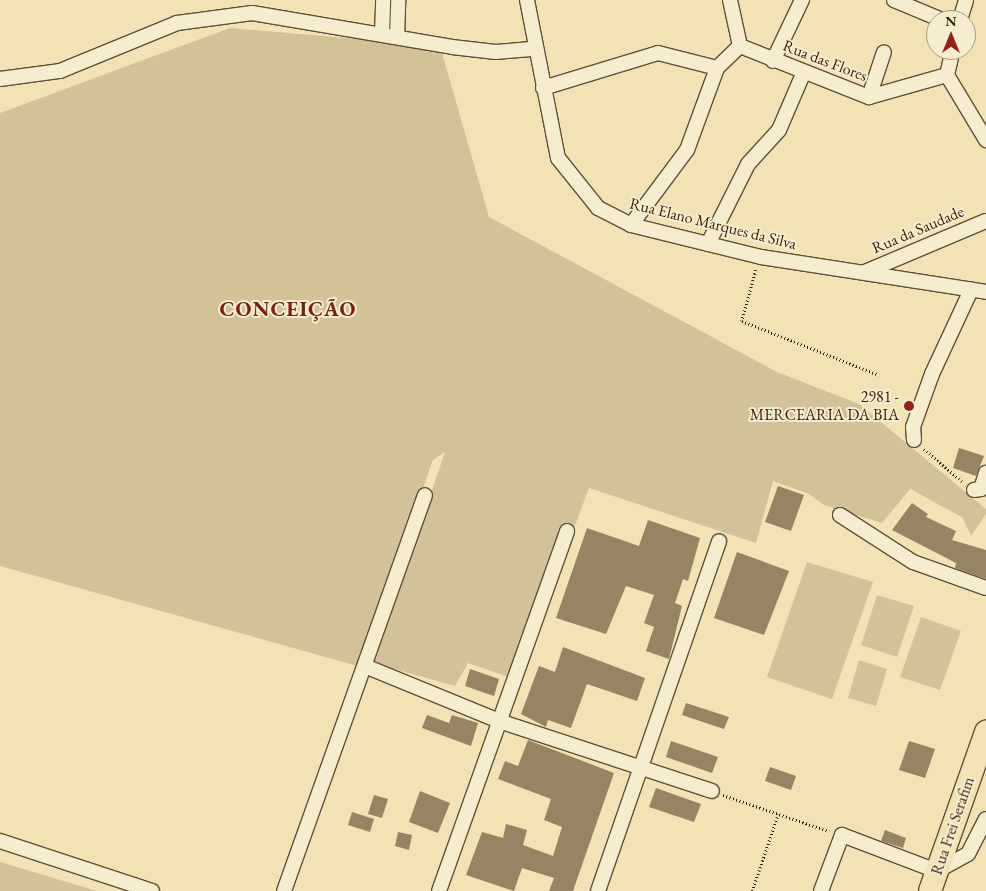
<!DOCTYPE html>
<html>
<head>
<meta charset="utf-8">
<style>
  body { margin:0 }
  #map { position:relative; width:986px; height:891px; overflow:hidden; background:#f1e3b6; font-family:"EB Garamond",serif }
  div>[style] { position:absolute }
  .green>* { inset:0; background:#d1c299 }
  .building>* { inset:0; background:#968463 }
  .path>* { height:2.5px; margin-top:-1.25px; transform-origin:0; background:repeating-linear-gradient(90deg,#341e09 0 1px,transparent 0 3.5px) }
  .roads { filter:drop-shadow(1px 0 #634f34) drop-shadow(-1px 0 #634f34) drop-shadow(0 1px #634f34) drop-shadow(0 -1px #634f34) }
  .street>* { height:14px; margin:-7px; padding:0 7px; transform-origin:7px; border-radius:7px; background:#f6edd0 }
  .primary>* { height:22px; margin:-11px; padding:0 11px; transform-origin:11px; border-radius:11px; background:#f1e3b6 }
  .dots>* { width:14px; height:14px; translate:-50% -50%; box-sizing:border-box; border:2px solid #f6edd0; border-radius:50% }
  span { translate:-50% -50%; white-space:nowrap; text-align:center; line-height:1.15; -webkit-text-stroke:4px #f6edd0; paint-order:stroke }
  .street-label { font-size:16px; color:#341e09 }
  .poi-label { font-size:16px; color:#341e09 }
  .right { translate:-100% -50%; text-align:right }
  .district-label { font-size:21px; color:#7a1f14; font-weight:700; letter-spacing:1px }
  .north { position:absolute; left:926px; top:10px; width:50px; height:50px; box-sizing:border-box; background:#f6edd0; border:1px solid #a89a80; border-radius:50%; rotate:0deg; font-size:14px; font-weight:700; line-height:20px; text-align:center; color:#341e09 }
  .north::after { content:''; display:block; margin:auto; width:18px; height:22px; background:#8f2418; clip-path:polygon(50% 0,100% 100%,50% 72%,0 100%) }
</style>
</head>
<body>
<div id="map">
  <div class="green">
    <div style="clip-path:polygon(230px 28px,440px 46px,489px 217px,777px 372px,859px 404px,986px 509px,986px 514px,971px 536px,962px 517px,910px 489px,882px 523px,824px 505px,809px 494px,773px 481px,756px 543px,589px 488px,517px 680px,468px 663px,455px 686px,373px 663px,445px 452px,433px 460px,361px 667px,0 566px,0 113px)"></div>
    <div style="clip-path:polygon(807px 562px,873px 582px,832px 699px,767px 677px)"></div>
    <div style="clip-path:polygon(877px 595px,914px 606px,897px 657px,861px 645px)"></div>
    <div style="clip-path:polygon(921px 617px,961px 631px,940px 690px,900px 677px)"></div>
    <div style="clip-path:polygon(859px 660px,887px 669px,876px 706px,848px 698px)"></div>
    <div style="clip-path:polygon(0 862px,97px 891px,0 891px)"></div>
  </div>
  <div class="building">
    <div style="clip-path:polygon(959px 448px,984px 456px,976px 476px,953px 468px)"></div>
    <div style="clip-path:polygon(778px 486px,804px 495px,791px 531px,765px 522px)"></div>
    <div style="clip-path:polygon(912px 503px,928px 514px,926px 517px,956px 531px,952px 540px,986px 550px,986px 579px,955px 568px,956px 563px,892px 530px)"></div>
    <div style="clip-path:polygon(648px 520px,700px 538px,688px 581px,683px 579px,675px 603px,682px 606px,669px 659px,646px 651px,654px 627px,644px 623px,654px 595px,626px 586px,606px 634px,556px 618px,587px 528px,639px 546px)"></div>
    <div style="clip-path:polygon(737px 552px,789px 571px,764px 635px,714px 618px)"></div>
    <div style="clip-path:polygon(563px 647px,645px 678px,637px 701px,587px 684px,571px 728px,548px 720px,546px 727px,521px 714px,539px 666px,555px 672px)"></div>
    <div style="clip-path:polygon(470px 669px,499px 679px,494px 696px,465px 686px)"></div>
    <div style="clip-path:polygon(686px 703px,729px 717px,724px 729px,682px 715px)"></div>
    <div style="clip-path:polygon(427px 715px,449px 723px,452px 715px,478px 723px,471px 746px,422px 728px)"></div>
    <div style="clip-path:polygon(528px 740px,614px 773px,573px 891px,549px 891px,554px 878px,522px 868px,514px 891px,466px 875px,482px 832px,503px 838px,506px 824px,527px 830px,523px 845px,553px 856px,562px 827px,544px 820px,551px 799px,498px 779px,505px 761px,518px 766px)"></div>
    <div style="clip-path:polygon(671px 741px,718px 757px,712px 773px,666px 757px)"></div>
    <div style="clip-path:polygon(909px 741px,935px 749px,925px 778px,899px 770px)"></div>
    <div style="clip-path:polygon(770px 767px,796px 776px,791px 790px,765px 781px)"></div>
    <div style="clip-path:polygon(656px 788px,701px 804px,694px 822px,649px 807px)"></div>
    <div style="clip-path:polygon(420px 791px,450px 803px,438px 833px,409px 822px)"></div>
    <div style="clip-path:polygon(374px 795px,388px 799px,382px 818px,368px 814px)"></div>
    <div style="clip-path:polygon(352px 812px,374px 819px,370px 832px,348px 825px)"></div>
    <div style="clip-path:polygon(885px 830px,906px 838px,903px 848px,881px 841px)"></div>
    <div style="clip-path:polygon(398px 832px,412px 835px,409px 850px,395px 846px)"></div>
  </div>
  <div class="path">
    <div style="left:756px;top:270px;width:53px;rotate:105.4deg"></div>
    <div style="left:742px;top:321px;width:147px;rotate:21.5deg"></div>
    <div style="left:924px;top:449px;width:52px;rotate:40.4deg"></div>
    <div style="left:723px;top:795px;width:112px;rotate:18.8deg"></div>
    <div style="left:752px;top:891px;width:81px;rotate:-71.3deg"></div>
  </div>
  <div class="roads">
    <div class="street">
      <div style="left:527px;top:0;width:161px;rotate:78.9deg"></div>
      <div style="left:558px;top:158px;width:64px;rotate:51.3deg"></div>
      <div style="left:598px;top:208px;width:37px;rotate:27deg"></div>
      <div style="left:631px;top:225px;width:134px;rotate:13.8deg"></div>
      <div style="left:761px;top:257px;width:228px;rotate:8.8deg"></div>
      <div style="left:730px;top:0;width:47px;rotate:77.7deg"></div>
      <div style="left:740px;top:46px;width:139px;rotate:21.6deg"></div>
      <div style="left:869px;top:97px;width:81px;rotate:-15.8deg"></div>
      <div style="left:947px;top:75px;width:26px;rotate:-77deg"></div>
      <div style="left:894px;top:0;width:52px;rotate:22.6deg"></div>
      <div style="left:960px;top:20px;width:21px;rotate:-73deg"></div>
      <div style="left:382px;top:34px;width:34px;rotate:-88deg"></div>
      <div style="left:397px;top:37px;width:37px;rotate:-88deg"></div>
      <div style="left:773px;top:61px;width:68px;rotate:-64.6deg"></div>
      <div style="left:947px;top:75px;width:76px;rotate:59deg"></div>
      <div style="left:0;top:79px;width:61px;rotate:-7.6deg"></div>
      <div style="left:60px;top:71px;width:126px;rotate:-22.3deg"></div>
      <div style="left:177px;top:23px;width:76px;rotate:-7.6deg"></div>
      <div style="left:252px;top:13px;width:203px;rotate:9.6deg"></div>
      <div style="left:452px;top:47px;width:44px;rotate:6.5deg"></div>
      <div style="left:496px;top:52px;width:38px;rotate:-5deg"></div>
      <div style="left:543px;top:88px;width:120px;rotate:-16.9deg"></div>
      <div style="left:658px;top:53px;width:61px;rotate:14.3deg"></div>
      <div style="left:869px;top:97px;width:47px;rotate:-71.6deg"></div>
      <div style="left:631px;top:225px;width:94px;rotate:-53.3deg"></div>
      <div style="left:687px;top:150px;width:87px;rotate:-69.9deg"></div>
      <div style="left:717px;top:68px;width:32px;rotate:-44deg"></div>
      <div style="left:708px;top:244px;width:89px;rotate:-63.4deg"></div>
      <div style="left:748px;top:164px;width:46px;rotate:-47.6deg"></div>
      <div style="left:779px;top:130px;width:61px;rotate:-66.8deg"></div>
      <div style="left:865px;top:272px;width:131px;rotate:-22.9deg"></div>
      <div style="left:914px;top:440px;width:13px;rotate:-94deg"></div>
      <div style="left:913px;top:427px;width:56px;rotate:-70.3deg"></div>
      <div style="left:932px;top:374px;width:93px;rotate:-65.1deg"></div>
      <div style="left:974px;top:490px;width:7px;rotate:-8deg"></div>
      <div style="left:981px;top:489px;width:17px;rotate:-73deg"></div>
      <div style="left:840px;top:515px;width:87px;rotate:32.8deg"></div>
      <div style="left:913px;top:562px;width:77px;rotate:19.6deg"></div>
      <div style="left:367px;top:667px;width:143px;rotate:22.2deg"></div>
      <div style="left:499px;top:721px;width:224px;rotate:18.2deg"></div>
      <div style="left:0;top:841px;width:160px;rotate:18.2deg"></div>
      <div style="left:284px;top:891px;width:420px;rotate:-70.4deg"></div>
      <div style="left:439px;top:891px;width:382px;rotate:-70.4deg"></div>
      <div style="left:598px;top:891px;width:370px;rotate:-70.9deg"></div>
      <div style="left:821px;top:891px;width:60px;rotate:-69.4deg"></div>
      <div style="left:842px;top:835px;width:102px;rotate:20.8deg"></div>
      <div style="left:937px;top:871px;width:35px;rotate:-29deg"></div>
      <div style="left:968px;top:854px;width:39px;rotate:-63deg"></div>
    </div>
    <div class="primary">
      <div style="left:930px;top:891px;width:169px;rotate:-70.6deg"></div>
    </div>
  </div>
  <div class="dots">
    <div style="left:909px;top:406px;background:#8f2418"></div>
  </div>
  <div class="street-label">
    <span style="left:825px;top:61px;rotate:21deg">Rua das Flores</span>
    <span style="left:713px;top:224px;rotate:14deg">Rua Elano Marques da Silva</span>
    <span style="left:918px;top:230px;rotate:-23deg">Rua da Saudade</span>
    <span style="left:953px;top:826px;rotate:-71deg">Rua Frei Serafim</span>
  </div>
  <div class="poi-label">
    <span class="right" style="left:899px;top:406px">2981 -<br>MERCEARIA DA BIA</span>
  </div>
  <div class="district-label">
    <span style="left:288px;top:309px">CONCEIÇÃO</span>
  </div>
  <div class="north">N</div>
</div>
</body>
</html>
